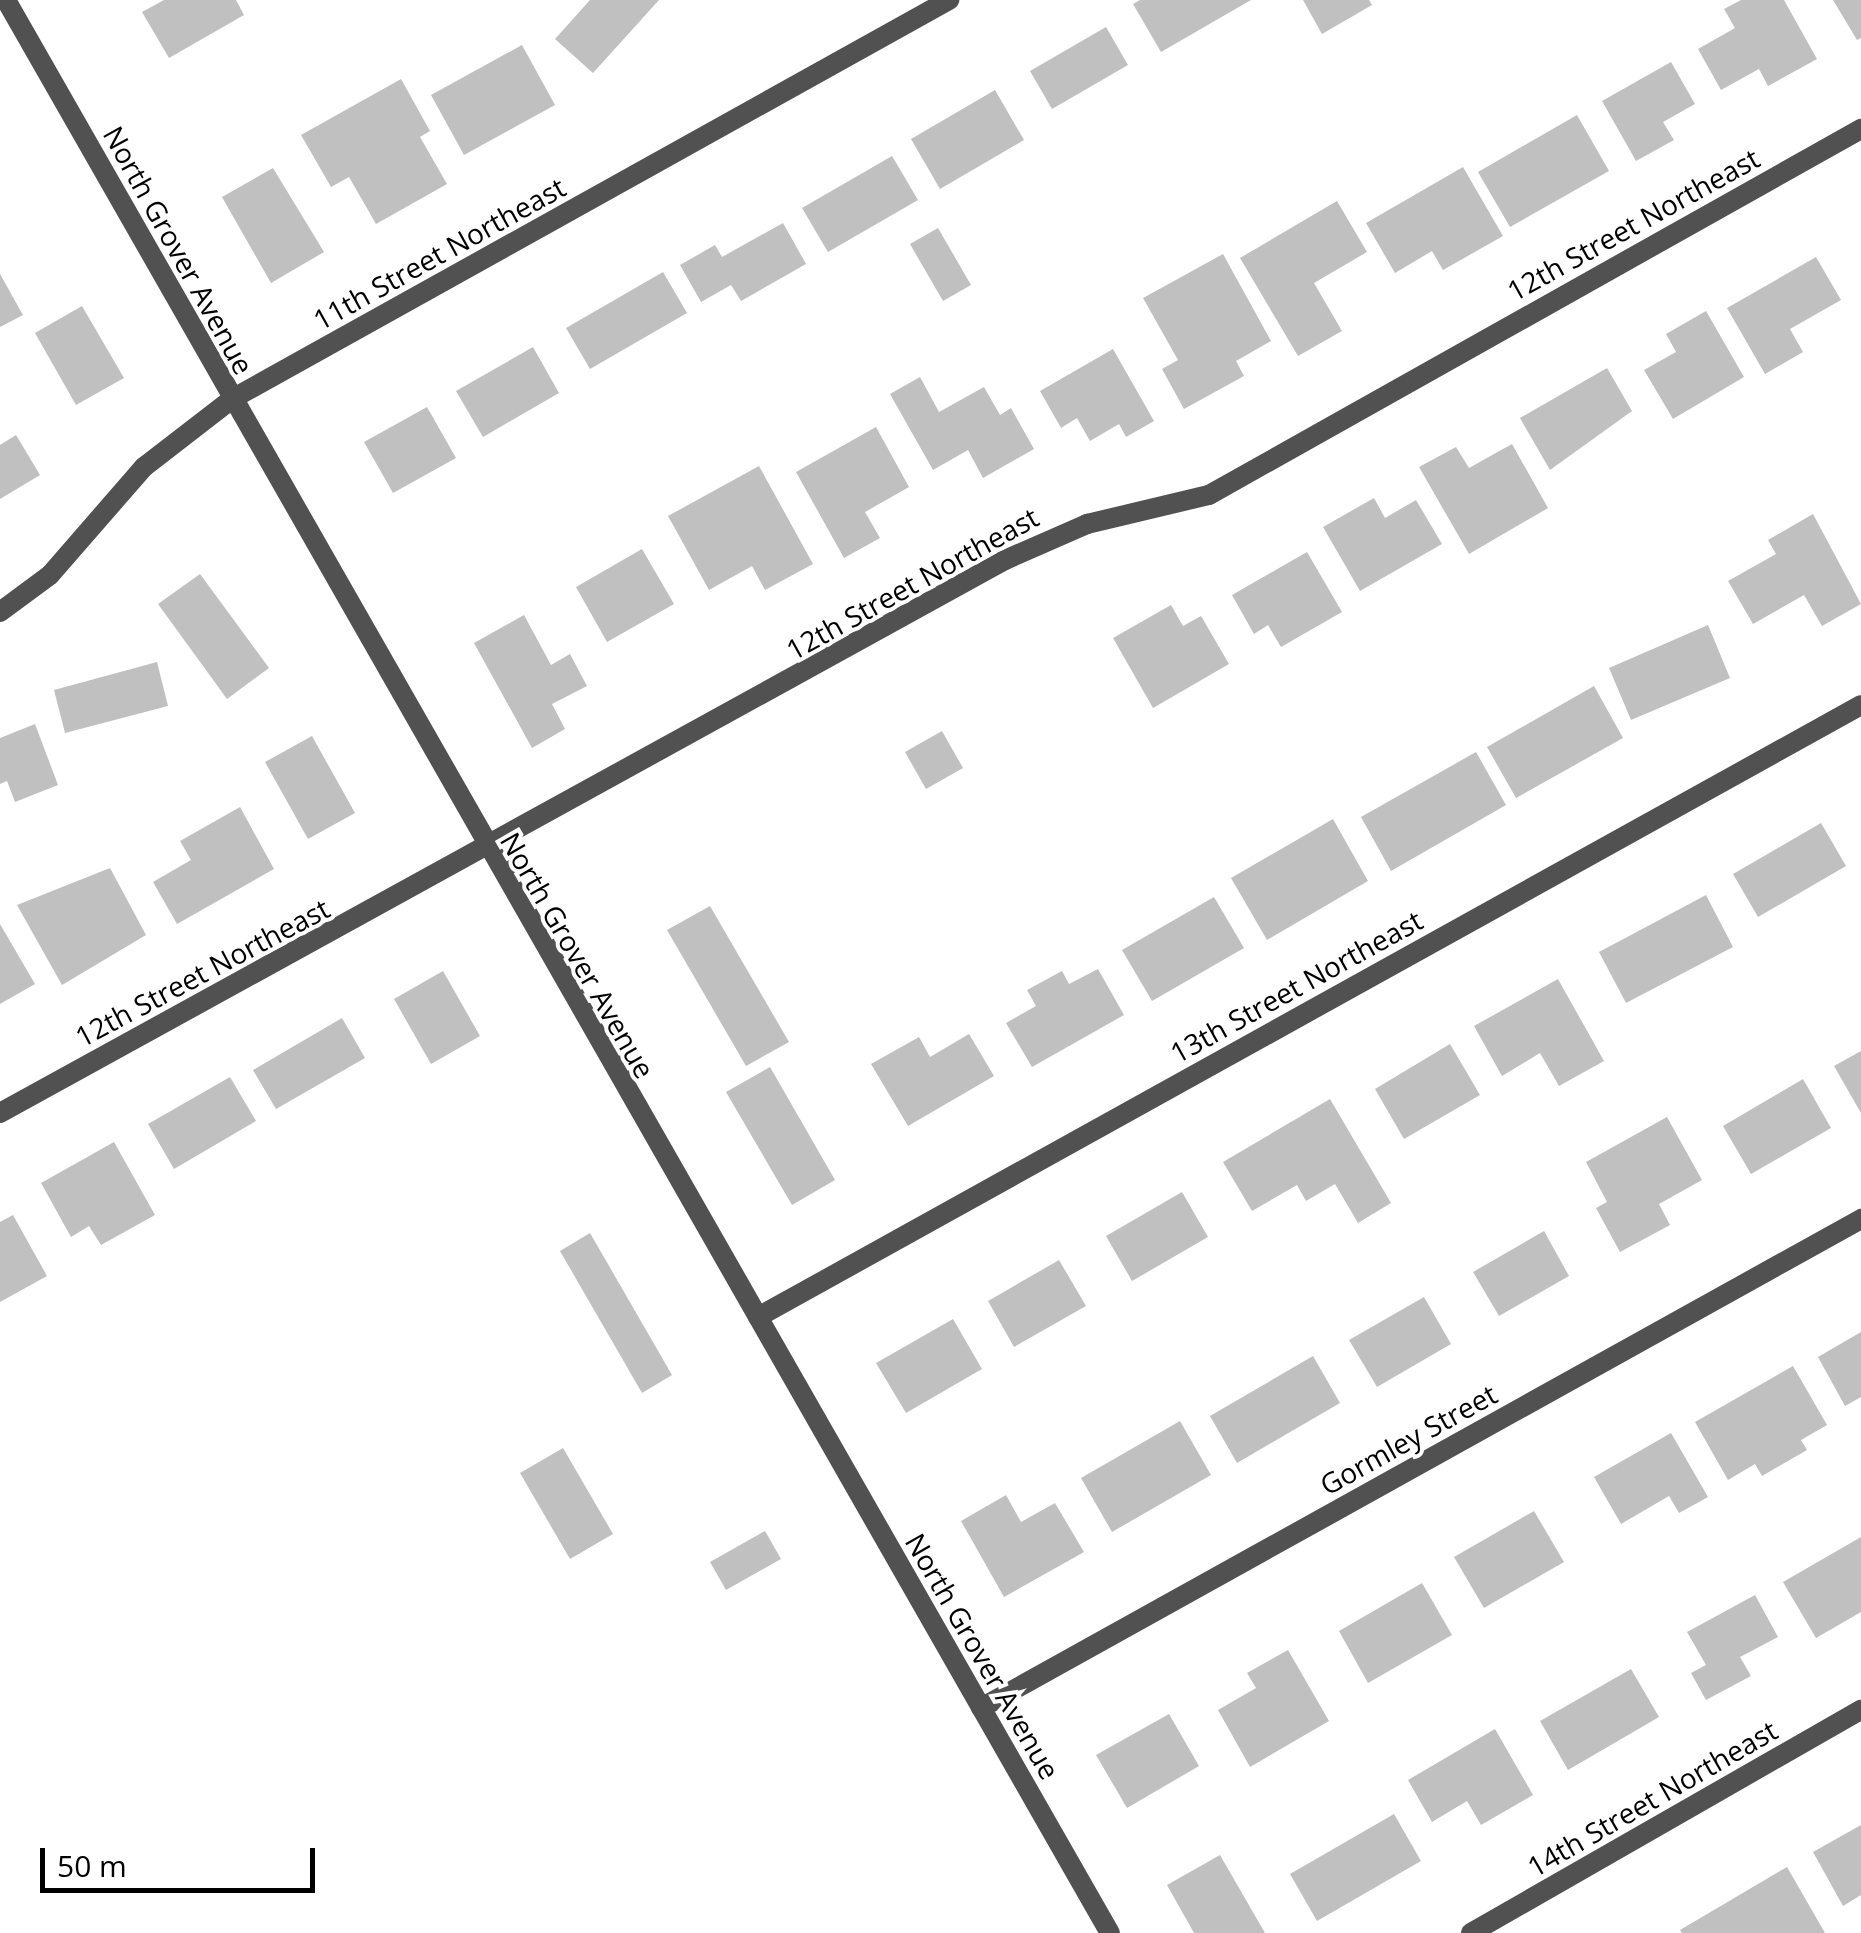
<!DOCTYPE html>
<html>
<head>
<meta charset="utf-8">
<style>
  body { margin:0 }
  #map { position:relative; width:1861px; height:1933px; overflow:hidden; background:#fff; font-family:"Open Sans",sans-serif }
  div>[style] { position:absolute }
  .building>* { inset:0; background:#c0c0c0 }
  .minor>* { height:20px; margin:-10px; padding:0 10px; transform-origin:10px; border-radius:10px; background:#515151 }
  span { translate:-50% -50%; white-space:nowrap; text-align:center; line-height:1.15; -webkit-text-stroke:8px #fff; paint-order:stroke }
  .street-label { font-size:28px; color:#000 }
  .scale { position:absolute; left:40px; top:1848px; width:275px; height:45px; box-sizing:border-box; border:5px solid #000; border-top:0; padding-left:12px; font-size:30px; line-height:35px; white-space:nowrap; color:#000; -webkit-text-stroke:8px #fff; paint-order:stroke }
</style>
</head>
<body>
<div id="map">
  <div class="building">
    <div style="clip-path:polygon(164px 0,236px 0,244px 15px,169px 58px,142px 12px)"></div>
    <div style="clip-path:polygon(590px 0,659px 0,593px 73px,555px 39px)"></div>
    <div style="clip-path:polygon(1140px 0,1251px 0,1161px 52px,1133px 4px)"></div>
    <div style="clip-path:polygon(1303px 0,1369px 0,1372px 5px,1322px 34px)"></div>
    <div style="clip-path:polygon(1741px 0,1784px 0,1817px 59px,1768px 86px,1759px 69px,1721px 90px,1698px 49px,1735px 28px,1724px 9px)"></div>
    <div style="clip-path:polygon(1833px 0,1861px 0,1861px 38px,1857px 40px)"></div>
    <div style="clip-path:polygon(1106px 27px,1128px 65px,1052px 109px,1030px 71px)"></div>
    <div style="clip-path:polygon(522px 45px,555px 105px,464px 155px,431px 95px)"></div>
    <div style="clip-path:polygon(1671px 62px,1695px 104px,1663px 122px,1674px 140px,1636px 161px,1602px 101px)"></div>
    <div style="clip-path:polygon(401px 79px,430px 131px,420px 137px,447px 184px,376px 224px,349px 177px,331px 187px,301px 135px)"></div>
    <div style="clip-path:polygon(995px 90px,1024px 140px,940px 189px,911px 139px)"></div>
    <div style="clip-path:polygon(1577px 115px,1609px 171px,1510px 227px,1478px 172px)"></div>
    <div style="clip-path:polygon(892px 156px,918px 200px,828px 252px,802px 208px)"></div>
    <div style="clip-path:polygon(1463px 167px,1503px 236px,1443px 270px,1432px 251px,1395px 273px,1366px 223px)"></div>
    <div style="clip-path:polygon(273px 168px,324px 252px,271px 283px,222px 197px)"></div>
    <div style="clip-path:polygon(1337px 201px,1367px 252px,1314px 283px,1342px 331px,1298px 356px,1240px 258px)"></div>
    <div style="clip-path:polygon(783px 223px,806px 264px,741px 301px,731px 285px,701px 302px,680px 265px,715px 245px,722px 257px)"></div>
    <div style="clip-path:polygon(938px 228px,971px 285px,943px 301px,910px 244px)"></div>
    <div style="clip-path:polygon(1223px 254px,1271px 341px,1236px 361px,1244px 376px,1184px 409px,1162px 369px,1178px 360px,1143px 298px)"></div>
    <div style="clip-path:polygon(1816px 257px,1841px 300px,1790px 329px,1803px 352px,1765px 374px,1727px 308px)"></div>
    <div style="clip-path:polygon(663px 272px,687px 313px,590px 369px,566px 328px)"></div>
    <div style="clip-path:polygon(0 274px,23px 315px,0 327px)"></div>
    <div style="clip-path:polygon(82px 306px,124px 378px,76px 405px,35px 333px)"></div>
    <div style="clip-path:polygon(1706px 311px,1744px 377px,1673px 419px,1644px 370px,1676px 352px,1666px 334px)"></div>
    <div style="clip-path:polygon(533px 347px,559px 393px,483px 437px,456px 391px)"></div>
    <div style="clip-path:polygon(1113px 349px,1154px 421px,1126px 437px,1119px 424px,1090px 441px,1077px 418px,1061px 428px,1040px 391px)"></div>
    <div style="clip-path:polygon(1607px 368px,1632px 411px,1550px 470px,1520px 418px)"></div>
    <div style="clip-path:polygon(920px 377px,939px 412px,984px 387px,1000px 415px,1011px 408px,1034px 449px,983px 478px,968px 450px,933px 470px,890px 394px)"></div>
    <div style="clip-path:polygon(427px 407px,456px 458px,393px 493px,364px 442px)"></div>
    <div style="clip-path:polygon(876px 427px,909px 487px,865px 512px,880px 538px,844px 558px,796px 472px)"></div>
    <div style="clip-path:polygon(16px 435px,40px 475px,0 499px,0 445px)"></div>
    <div style="clip-path:polygon(1512px 444px,1548px 508px,1469px 554px,1419px 467px,1456px 447px,1469px 468px)"></div>
    <div style="clip-path:polygon(759px 466px,813px 564px,765px 590px,752px 566px,709px 590px,668px 516px)"></div>
    <div style="clip-path:polygon(1374px 498px,1385px 518px,1416px 500px,1442px 544px,1360px 591px,1323px 527px)"></div>
    <div style="clip-path:polygon(1813px 514px,1861px 604px,1822px 626px,1804px 595px,1753px 624px,1728px 581px,1776px 554px,1768px 540px)"></div>
    <div style="clip-path:polygon(642px 549px,674px 604px,607px 642px,576px 587px)"></div>
    <div style="clip-path:polygon(1307px 552px,1342px 612px,1281px 647px,1268px 625px,1254px 634px,1232px 595px)"></div>
    <div style="clip-path:polygon(200px 574px,269px 668px,227px 699px,158px 604px)"></div>
    <div style="clip-path:polygon(1171px 605px,1183px 626px,1201px 616px,1229px 664px,1153px 708px,1113px 638px)"></div>
    <div style="clip-path:polygon(524px 615px,551px 665px,570px 654px,587px 686px,552px 704px,565px 729px,532px 748px,474px 643px)"></div>
    <div style="clip-path:polygon(1708px 625px,1730px 678px,1631px 720px,1609px 668px)"></div>
    <div style="clip-path:polygon(157px 662px,168px 706px,65px 733px,54px 690px)"></div>
    <div style="clip-path:polygon(1594px 686px,1623px 738px,1516px 798px,1487px 747px)"></div>
    <div style="clip-path:polygon(35px 724px,58px 785px,15px 802px,7px 781px,0 784px,0 738px)"></div>
    <div style="clip-path:polygon(942px 731px,963px 768px,926px 789px,905px 752px)"></div>
    <div style="clip-path:polygon(312px 736px,355px 813px,308px 839px,265px 762px)"></div>
    <div style="clip-path:polygon(1476px 752px,1506px 805px,1391px 871px,1361px 817px)"></div>
    <div style="clip-path:polygon(240px 807px,274px 869px,177px 924px,153px 882px,191px 860px,180px 841px)"></div>
    <div style="clip-path:polygon(1333px 819px,1368px 881px,1267px 940px,1231px 878px)"></div>
    <div style="clip-path:polygon(1821px 823px,1846px 866px,1758px 917px,1733px 874px)"></div>
    <div style="clip-path:polygon(110px 868px,146px 935px,62px 985px,17px 905px)"></div>
    <div style="clip-path:polygon(1706px 895px,1733px 947px,1626px 1003px,1599px 952px)"></div>
    <div style="clip-path:polygon(1214px 897px,1244px 948px,1152px 1001px,1122px 950px)"></div>
    <div style="clip-path:polygon(710px 906px,789px 1042px,746px 1066px,667px 930px)"></div>
    <div style="clip-path:polygon(0 924px,35px 984px,0 1004px)"></div>
    <div style="clip-path:polygon(1098px 969px,1124px 1015px,1032px 1067px,1006px 1023px,1036px 1006px,1027px 990px,1062px 971px,1069px 984px)"></div>
    <div style="clip-path:polygon(443px 971px,480px 1036px,431px 1064px,394px 999px)"></div>
    <div style="clip-path:polygon(1558px 979px,1604px 1061px,1559px 1086px,1540px 1053px,1502px 1076px,1474px 1026px)"></div>
    <div style="clip-path:polygon(342px 1018px,365px 1058px,276px 1109px,253px 1070px)"></div>
    <div style="clip-path:polygon(969px 1034px,994px 1076px,908px 1126px,871px 1064px,919px 1037px,930px 1057px)"></div>
    <div style="clip-path:polygon(1450px 1044px,1480px 1095px,1404px 1139px,1375px 1089px)"></div>
    <div style="clip-path:polygon(1861px 1051px,1861px 1113px,1834px 1066px)"></div>
    <div style="clip-path:polygon(770px 1067px,835px 1180px,792px 1205px,726px 1092px)"></div>
    <div style="clip-path:polygon(230px 1077px,256px 1121px,174px 1169px,148px 1124px)"></div>
    <div style="clip-path:polygon(1803px 1079px,1831px 1128px,1751px 1174px,1723px 1126px)"></div>
    <div style="clip-path:polygon(1330px 1099px,1391px 1203px,1358px 1223px,1335px 1184px,1306px 1201px,1297px 1185px,1252px 1211px,1223px 1162px)"></div>
    <div style="clip-path:polygon(1667px 1117px,1702px 1180px,1659px 1204px,1670px 1225px,1620px 1252px,1596px 1208px,1607px 1202px,1586px 1162px)"></div>
    <div style="clip-path:polygon(114px 1142px,155px 1215px,101px 1245px,89px 1226px,71px 1237px,41px 1183px)"></div>
    <div style="clip-path:polygon(1182px 1192px,1208px 1237px,1132px 1281px,1106px 1236px)"></div>
    <div style="clip-path:polygon(13px 1215px,47px 1276px,0 1302px,0 1222px)"></div>
    <div style="clip-path:polygon(1544px 1231px,1569px 1276px,1499px 1316px,1473px 1272px)"></div>
    <div style="clip-path:polygon(590px 1233px,672px 1375px,642px 1393px,560px 1251px)"></div>
    <div style="clip-path:polygon(1059px 1260px,1086px 1306px,1014px 1347px,988px 1301px)"></div>
    <div style="clip-path:polygon(1424px 1297px,1451px 1344px,1377px 1387px,1349px 1340px)"></div>
    <div style="clip-path:polygon(953px 1319px,982px 1369px,906px 1413px,876px 1363px)"></div>
    <div style="clip-path:polygon(1861px 1332px,1861px 1397px,1845px 1406px,1818px 1357px)"></div>
    <div style="clip-path:polygon(1313px 1356px,1340px 1403px,1237px 1463px,1210px 1416px)"></div>
    <div style="clip-path:polygon(1793px 1366px,1827px 1425px,1801px 1440px,1807px 1450px,1762px 1476px,1755px 1464px,1728px 1480px,1695px 1422px)"></div>
    <div style="clip-path:polygon(1180px 1421px,1211px 1475px,1112px 1532px,1081px 1478px)"></div>
    <div style="clip-path:polygon(1671px 1433px,1708px 1497px,1679px 1513px,1669px 1496px,1621px 1524px,1594px 1477px)"></div>
    <div style="clip-path:polygon(563px 1448px,613px 1534px,570px 1559px,520px 1473px)"></div>
    <div style="clip-path:polygon(1006px 1495px,1021px 1522px,1055px 1503px,1084px 1552px,1004px 1597px,961px 1521px)"></div>
    <div style="clip-path:polygon(1534px 1511px,1564px 1562px,1484px 1608px,1454px 1557px)"></div>
    <div style="clip-path:polygon(765px 1531px,781px 1559px,726px 1590px,710px 1562px)"></div>
    <div style="clip-path:polygon(1861px 1537px,1861px 1612px,1816px 1638px,1783px 1582px)"></div>
    <div style="clip-path:polygon(1422px 1583px,1452px 1635px,1368px 1683px,1339px 1631px)"></div>
    <div style="clip-path:polygon(1755px 1595px,1778px 1637px,1740px 1657px,1751px 1676px,1706px 1700px,1691px 1673px,1706px 1665px,1687px 1632px)"></div>
    <div style="clip-path:polygon(1288px 1650px,1329px 1721px,1250px 1767px,1218px 1710px,1256px 1688px,1247px 1673px)"></div>
    <div style="clip-path:polygon(1631px 1669px,1659px 1717px,1568px 1770px,1540px 1721px)"></div>
    <div style="clip-path:polygon(1169px 1714px,1199px 1766px,1127px 1808px,1096px 1755px)"></div>
    <div style="clip-path:polygon(1495px 1729px,1533px 1795px,1481px 1825px,1467px 1801px,1432px 1822px,1408px 1780px)"></div>
    <div style="clip-path:polygon(1394px 1814px,1421px 1861px,1317px 1921px,1290px 1874px)"></div>
    <div style="clip-path:polygon(1861px 1825px,1861px 1895px,1843px 1906px,1813px 1852px)"></div>
    <div style="clip-path:polygon(1220px 1855px,1265px 1933px,1194px 1933px,1167px 1885px)"></div>
    <div style="clip-path:polygon(1787px 1867px,1825px 1933px,1682px 1933px,1680px 1930px)"></div>
  </div>
  <div class="minor">
    <div style="left:6px;top:0;width:2226px;rotate:60.27deg"></div>
    <div style="left:0;top:612px;width:62px;rotate:-36.5deg"></div>
    <div style="left:50px;top:575px;width:143px;rotate:-49deg"></div>
    <div style="left:144px;top:467px;width:111px;rotate:-37.7deg"></div>
    <div style="left:232px;top:399px;width:821px;rotate:-29.1deg"></div>
    <div style="left:0;top:1113px;width:1147px;rotate:-28.82deg"></div>
    <div style="left:1005px;top:560px;width:90px;rotate:-23.7deg"></div>
    <div style="left:1087px;top:524px;width:125px;rotate:-13.4deg"></div>
    <div style="left:1209px;top:495px;width:748px;rotate:-29.31deg"></div>
    <div style="left:758px;top:1317px;width:1261px;rotate:-29.02deg"></div>
    <div style="left:981px;top:1708px;width:1007px;rotate:-29.06deg"></div>
    <div style="left:1471px;top:1933px;width:449px;rotate:-29.8deg"></div>
  </div>
  <div class="street-label">
    <span style="left:1633px;top:224px;rotate:-29deg">12th Street Northeast</span>
    <span style="left:179px;top:250px;rotate:61deg">North Grover Avenue</span>
    <span style="left:439px;top:253px;rotate:-29deg">11th Street Northeast</span>
    <span style="left:912px;top:583px;rotate:-29deg">12th Street Northeast</span>
    <span style="left:578px;top:955px;rotate:60deg">North Grover Avenue</span>
    <span style="left:202px;top:972px;rotate:-28deg">12th Street Northeast</span>
    <span style="left:1296px;top:986px;rotate:-29deg">13th Street Northeast</span>
    <span style="left:1408px;top:1439px;rotate:-29deg">Gormley Street</span>
    <span style="left:983px;top:1656px;rotate:60deg">North Grover Avenue</span>
    <span style="left:1652px;top:1798px;rotate:-30deg">14th Street Northeast</span>
  </div>
  <div class="scale">50 m</div>
</div>
</body>
</html>
